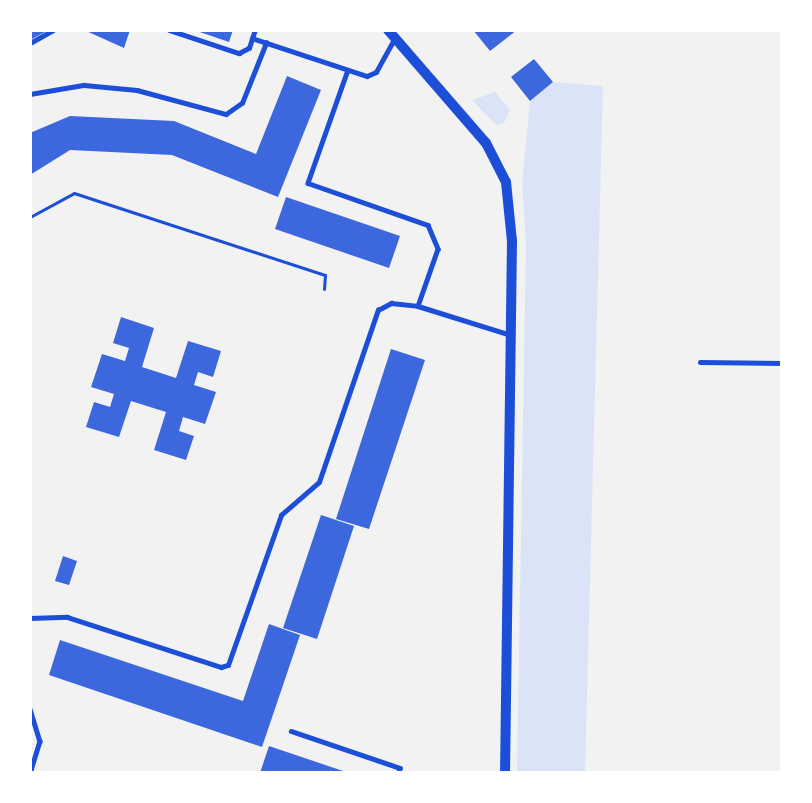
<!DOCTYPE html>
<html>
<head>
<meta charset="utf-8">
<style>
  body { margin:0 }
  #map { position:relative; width:812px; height:803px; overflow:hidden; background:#f2f2f2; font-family:Mulish,sans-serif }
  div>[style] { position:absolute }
  .green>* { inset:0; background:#dbe4f7 }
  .building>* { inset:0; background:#3d67dc }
  .path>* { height:3px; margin:-1.5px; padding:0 1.5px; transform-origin:1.5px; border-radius:1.5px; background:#1d4ed8 }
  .service>* { height:4.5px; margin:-2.25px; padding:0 2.25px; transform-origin:2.25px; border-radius:2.25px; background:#1d4ed8 }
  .tertiary>* { height:10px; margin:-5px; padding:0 5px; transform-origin:5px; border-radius:5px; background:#1d4ed8 }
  span { translate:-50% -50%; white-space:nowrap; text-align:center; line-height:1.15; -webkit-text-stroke:6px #fff; paint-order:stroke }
  .frame { position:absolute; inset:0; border:32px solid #fff; pointer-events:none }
</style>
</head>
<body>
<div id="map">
  <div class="green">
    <div style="clip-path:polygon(553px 82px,603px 86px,585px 773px,517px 773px,526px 243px,522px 184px,530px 101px)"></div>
    <div style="clip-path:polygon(495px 92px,510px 110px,504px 123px,496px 125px,472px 100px)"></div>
  </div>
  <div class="building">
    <div style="clip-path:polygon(30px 30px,49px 30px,30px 40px)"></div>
    <div style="clip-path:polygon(84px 30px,130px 30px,124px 48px)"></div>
    <div style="clip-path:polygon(194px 30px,233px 30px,229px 42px)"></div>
    <div style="clip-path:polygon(473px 30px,517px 30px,490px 51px)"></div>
    <div style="clip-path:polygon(534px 59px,553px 82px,530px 101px,511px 77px)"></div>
    <div style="clip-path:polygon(287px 76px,321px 90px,278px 197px,172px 155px,70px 150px,30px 175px,30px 133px,70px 116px,174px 121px,256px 154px)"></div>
    <div style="clip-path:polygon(286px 197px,400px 236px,389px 268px,275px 229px)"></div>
    <div style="clip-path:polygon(121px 317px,154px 328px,142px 367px,176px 378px,188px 341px,221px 351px,213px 377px,198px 372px,194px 385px,216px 392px,205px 424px,183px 417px,179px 431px,194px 436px,186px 460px,154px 450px,166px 412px,131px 401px,119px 437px,86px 427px,94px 402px,110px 407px,114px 394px,91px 387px,102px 354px,125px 361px,129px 348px,113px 343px)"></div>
    <div style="clip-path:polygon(391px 349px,425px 360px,369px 529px,336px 519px)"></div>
    <div style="clip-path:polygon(321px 515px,354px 526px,317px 639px,283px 628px)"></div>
    <div style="clip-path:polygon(63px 556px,77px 561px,69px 585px,55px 581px)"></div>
    <div style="clip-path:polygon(269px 624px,300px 635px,262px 747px,49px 675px,60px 640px,243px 701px)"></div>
    <div style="clip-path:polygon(269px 746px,349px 773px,260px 773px)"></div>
  </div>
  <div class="path">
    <div style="left:30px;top:217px;width:50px;rotate:-28.6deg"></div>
    <div style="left:74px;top:193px;width:264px;rotate:18.1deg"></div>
    <div style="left:325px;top:275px;width:14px;rotate:94deg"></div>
  </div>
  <div class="service">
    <div style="left:169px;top:30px;width:74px;rotate:18.2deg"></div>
    <div style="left:239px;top:53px;width:11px;rotate:-27deg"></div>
    <div style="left:249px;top:48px;width:19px;rotate:-72deg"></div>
    <div style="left:252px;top:38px;width:121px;rotate:18.3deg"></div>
    <div style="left:367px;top:76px;width:10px;rotate:-24deg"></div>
    <div style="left:376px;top:72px;width:39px;rotate:-61deg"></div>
    <div style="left:30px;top:43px;width:26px;rotate:-29deg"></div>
    <div style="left:348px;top:70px;width:120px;rotate:109.5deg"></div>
    <div style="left:308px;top:183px;width:127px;rotate:19.3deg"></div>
    <div style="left:428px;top:225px;width:26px;rotate:67deg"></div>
    <div style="left:438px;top:249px;width:60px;rotate:109.3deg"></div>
    <div style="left:30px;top:94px;width:55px;rotate:-9.5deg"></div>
    <div style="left:84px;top:85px;width:53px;rotate:5.4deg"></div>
    <div style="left:137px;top:90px;width:92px;rotate:15.1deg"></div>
    <div style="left:226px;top:114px;width:19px;rotate:-35deg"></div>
    <div style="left:242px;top:103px;width:65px;rotate:-68.2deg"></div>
    <div style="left:700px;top:362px;width:82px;rotate:0.7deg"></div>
    <div style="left:30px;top:618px;width:37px;rotate:-2deg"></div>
    <div style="left:67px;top:617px;width:162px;rotate:18deg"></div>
    <div style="left:221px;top:667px;width:7px;rotate:-16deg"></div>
    <div style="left:228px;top:665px;width:159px;rotate:-70.5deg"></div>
    <div style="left:281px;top:515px;width:50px;rotate:-41deg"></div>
    <div style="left:319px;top:482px;width:182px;rotate:-71.1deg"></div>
    <div style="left:378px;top:310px;width:15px;rotate:-28deg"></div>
    <div style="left:391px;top:303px;width:27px;rotate:6deg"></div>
    <div style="left:418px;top:306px;width:97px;rotate:17.3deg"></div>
    <div style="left:30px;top:709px;width:34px;rotate:73deg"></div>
    <div style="left:40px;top:741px;width:34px;rotate:107deg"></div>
    <div style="left:291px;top:731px;width:115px;rotate:18.7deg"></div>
    <div style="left:400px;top:768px;width:5px;rotate:101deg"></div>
  </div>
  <div class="tertiary">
    <div style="left:388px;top:30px;width:150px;rotate:49.1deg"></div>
    <div style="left:486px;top:143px;width:44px;rotate:62.9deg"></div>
    <div style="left:506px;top:182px;width:59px;rotate:84.2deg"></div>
    <div style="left:512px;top:241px;width:532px;rotate:90.75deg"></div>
  </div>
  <div class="frame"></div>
</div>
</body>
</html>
